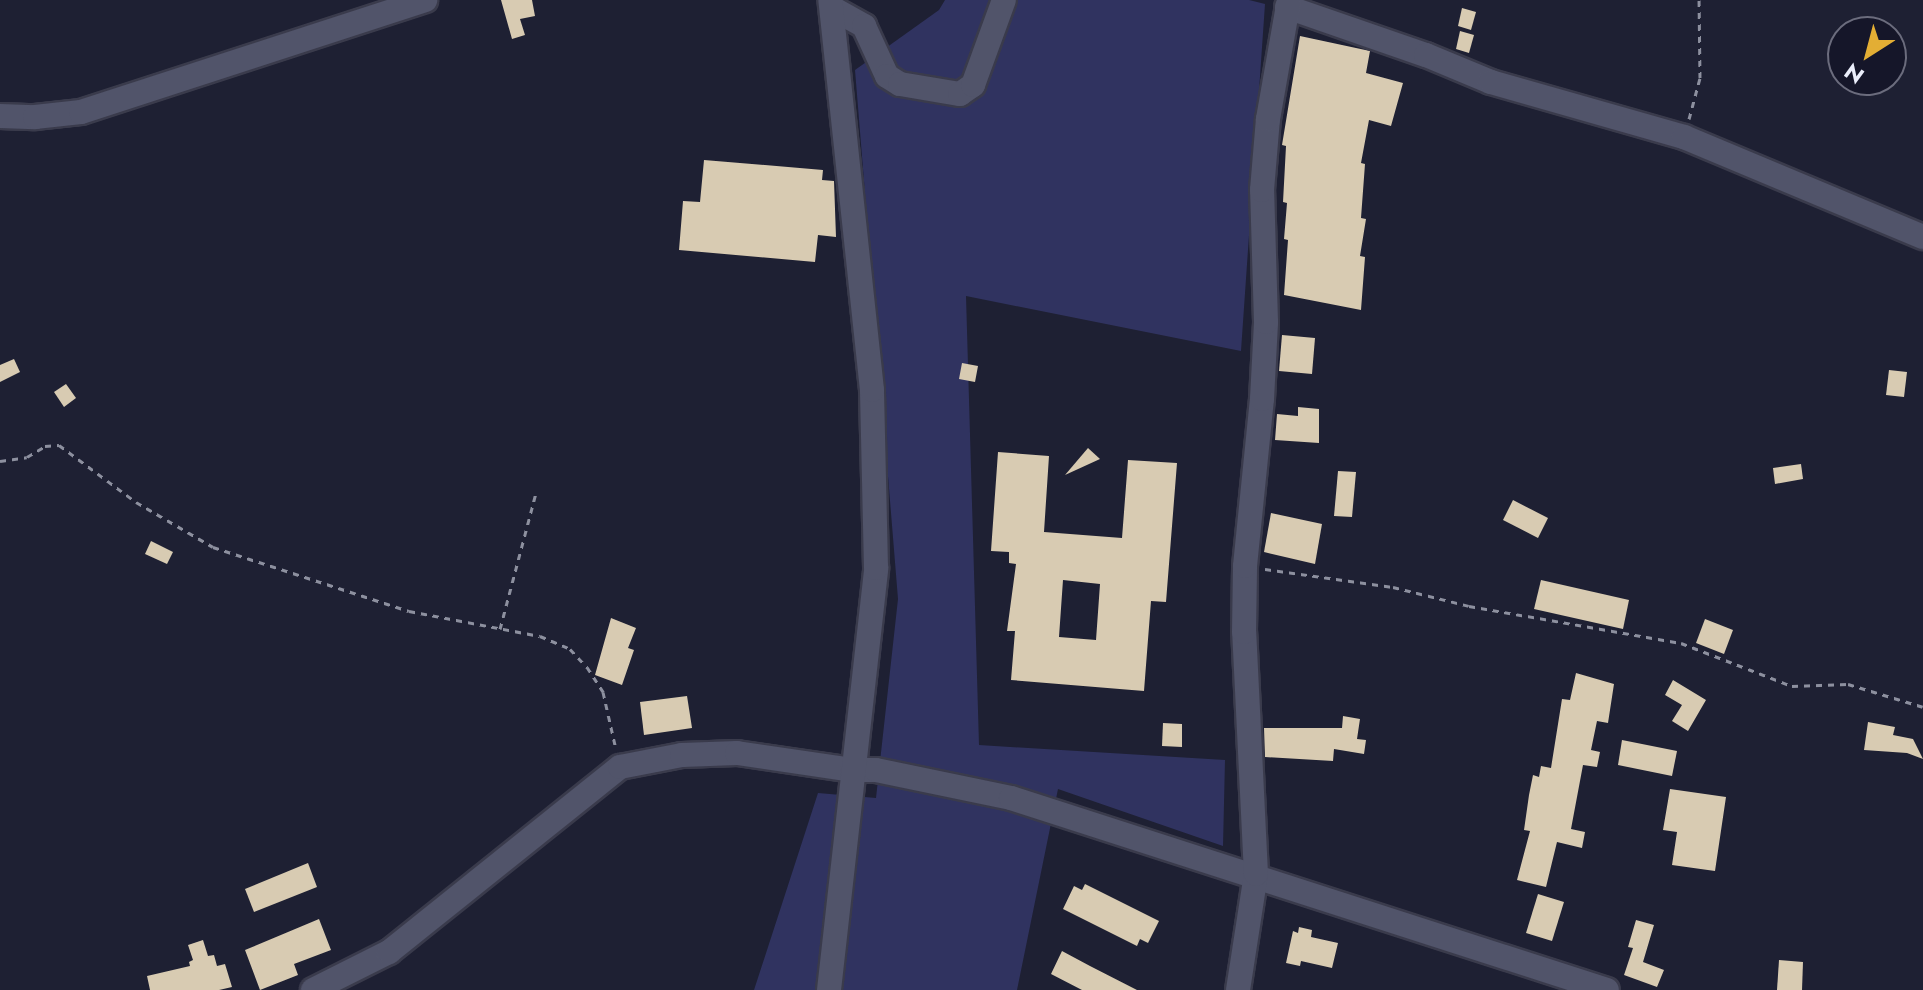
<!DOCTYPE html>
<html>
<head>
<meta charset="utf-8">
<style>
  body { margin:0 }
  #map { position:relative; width:1923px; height:990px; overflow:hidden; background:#1e2033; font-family:Jost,sans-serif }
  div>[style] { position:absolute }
  .green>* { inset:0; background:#303360 }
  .building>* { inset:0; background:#d8cbb2 }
  .path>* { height:3px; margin-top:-1.5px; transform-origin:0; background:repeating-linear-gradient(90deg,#8d909f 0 6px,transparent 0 12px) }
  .roads { filter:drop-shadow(2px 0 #3a3b4c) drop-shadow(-2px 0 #3a3b4c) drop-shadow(0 2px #3a3b4c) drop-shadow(0 -2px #3a3b4c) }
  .minor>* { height:24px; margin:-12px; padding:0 12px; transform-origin:12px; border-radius:12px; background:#51546a }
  span { translate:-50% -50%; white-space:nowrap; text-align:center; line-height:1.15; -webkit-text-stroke:8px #151629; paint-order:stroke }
  .north { position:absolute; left:1827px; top:16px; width:80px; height:80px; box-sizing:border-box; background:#151629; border:2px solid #6b6c7d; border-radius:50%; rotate:216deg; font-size:22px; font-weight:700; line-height:32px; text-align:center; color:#ebeefb }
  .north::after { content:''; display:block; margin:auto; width:28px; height:36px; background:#e3ae34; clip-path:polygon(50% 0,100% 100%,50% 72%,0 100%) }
</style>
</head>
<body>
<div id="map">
  <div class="green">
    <div style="clip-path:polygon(945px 0,1249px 0,1265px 4px,1241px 351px,966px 296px,979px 745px,1225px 760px,1223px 846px,1058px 789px,1017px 990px,754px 990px,818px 793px,876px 798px,898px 599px,855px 70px,939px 10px)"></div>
  </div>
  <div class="building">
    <div style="clip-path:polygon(501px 0,532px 0,535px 16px,520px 19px,525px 35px,512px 39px)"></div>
    <div style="clip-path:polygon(1462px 8px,1476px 12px,1471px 30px,1458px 26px)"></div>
    <div style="clip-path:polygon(1460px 31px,1474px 35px,1469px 53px,1456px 49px)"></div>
    <div style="clip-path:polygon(1300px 36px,1370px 51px,1366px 73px,1403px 83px,1391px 126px,1369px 120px,1361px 163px,1365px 164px,1361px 218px,1366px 219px,1360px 256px,1365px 257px,1361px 310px,1284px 295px,1288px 240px,1284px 239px,1287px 203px,1283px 202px,1286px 146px,1282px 145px)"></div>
    <div style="clip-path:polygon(704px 160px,823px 170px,822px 180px,834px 181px,836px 237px,818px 235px,815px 262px,679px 250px,683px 201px,700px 202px)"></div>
    <div style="clip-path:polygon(1282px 335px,1315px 338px,1312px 374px,1279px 371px)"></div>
    <div style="clip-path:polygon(14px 359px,20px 372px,0 382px,0 365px)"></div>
    <div style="clip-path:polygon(962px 363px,978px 366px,975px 382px,959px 379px)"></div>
    <div style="clip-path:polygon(1889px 370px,1907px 372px,1904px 397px,1886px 395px)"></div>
    <div style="clip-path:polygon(66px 384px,76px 398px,64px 407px,54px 392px)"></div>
    <div style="clip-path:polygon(1298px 407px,1319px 409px,1319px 443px,1275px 440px,1277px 414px,1298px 416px)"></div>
    <div style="clip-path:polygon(1088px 448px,1100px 459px,1065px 475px)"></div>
    <div style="clip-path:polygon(evenodd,998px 452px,1049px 456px,1044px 532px,1122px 538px,1128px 460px,1177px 463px,1166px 602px,1151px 601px,1144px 691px,1011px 680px,1015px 631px,1007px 631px,1016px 564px,1009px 563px,1009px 552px,991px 551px,998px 452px,1063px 580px,1100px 584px,1096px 640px,1059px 637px,1063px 580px)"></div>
    <div style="clip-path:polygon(1801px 464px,1803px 479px,1775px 484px,1773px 468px)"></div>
    <div style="clip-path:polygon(1338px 471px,1356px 472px,1352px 517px,1334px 516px)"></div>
    <div style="clip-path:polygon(1513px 500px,1548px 518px,1538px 538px,1503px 520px)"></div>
    <div style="clip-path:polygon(1271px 513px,1322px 524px,1315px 564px,1264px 552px)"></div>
    <div style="clip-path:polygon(151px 541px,173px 552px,167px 564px,145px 554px)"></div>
    <div style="clip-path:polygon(1541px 580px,1629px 600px,1623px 629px,1534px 609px)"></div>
    <div style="clip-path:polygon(611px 618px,636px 628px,628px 648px,634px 650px,622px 685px,595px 675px)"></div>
    <div style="clip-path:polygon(1705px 619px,1733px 630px,1724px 654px,1696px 643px)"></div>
    <div style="clip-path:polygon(1576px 673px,1614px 684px,1608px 723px,1597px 721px,1591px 750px,1600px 752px,1597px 767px,1583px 765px,1571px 829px,1585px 832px,1582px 848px,1557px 842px,1546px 887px,1517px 880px,1530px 831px,1524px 830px,1529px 795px,1533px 775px,1539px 777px,1541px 766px,1551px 768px,1562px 699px,1570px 700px)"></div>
    <div style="clip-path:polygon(1673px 680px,1706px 700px,1688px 731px,1672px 721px,1682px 705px,1665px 695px)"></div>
    <div style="clip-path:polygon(687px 696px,692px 728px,644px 735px,640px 702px)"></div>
    <div style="clip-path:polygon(1343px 716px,1360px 719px,1357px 739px,1366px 740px,1364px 754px,1334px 749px,1333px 761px,1265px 757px,1264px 728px,1342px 728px)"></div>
    <div style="clip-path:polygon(1868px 722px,1895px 727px,1893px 735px,1913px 739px,1923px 759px,1907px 753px,1864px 750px)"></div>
    <div style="clip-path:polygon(1163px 723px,1182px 724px,1182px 747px,1162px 746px)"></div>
    <div style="clip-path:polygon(1622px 740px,1677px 751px,1672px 776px,1618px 765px)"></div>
    <div style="clip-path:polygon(1670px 789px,1726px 797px,1715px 871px,1672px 865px,1677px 832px,1663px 830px)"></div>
    <div style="clip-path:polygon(308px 863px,317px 887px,254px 912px,245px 889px)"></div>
    <div style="clip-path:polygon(1085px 884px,1159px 921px,1148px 943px,1140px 939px,1137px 946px,1063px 909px,1074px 886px,1082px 890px)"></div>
    <div style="clip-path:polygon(1538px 894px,1564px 902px,1552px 941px,1526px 933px)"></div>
    <div style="clip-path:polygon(319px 919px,331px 950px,294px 964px,298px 975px,260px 990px,245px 950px)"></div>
    <div style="clip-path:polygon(1636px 920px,1654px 925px,1643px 962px,1664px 970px,1657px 987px,1624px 975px,1633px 948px,1628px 947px)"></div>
    <div style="clip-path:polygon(1299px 927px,1312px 930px,1311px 937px,1338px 943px,1332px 968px,1301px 961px,1300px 966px,1286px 963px,1293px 931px,1298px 933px)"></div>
    <div style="clip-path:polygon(203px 940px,208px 956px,214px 955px,217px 966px,225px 964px,232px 987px,219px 990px,150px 990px,147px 976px,190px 966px,189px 962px,193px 960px,188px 945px)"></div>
    <div style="clip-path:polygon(1062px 951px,1090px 966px,1137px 990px,1082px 990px,1051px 974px)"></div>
    <div style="clip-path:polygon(1779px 960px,1803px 962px,1802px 990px,1777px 990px)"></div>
  </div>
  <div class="path">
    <div style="left:1689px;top:119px;width:42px;rotate:-75deg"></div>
    <div style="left:1700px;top:78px;width:78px;rotate:-90.7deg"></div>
    <div style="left:0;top:461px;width:27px;rotate:-8deg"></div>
    <div style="left:27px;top:457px;width:21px;rotate:-31deg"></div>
    <div style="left:45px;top:446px;width:14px;rotate:-4deg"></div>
    <div style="left:59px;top:445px;width:96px;rotate:36.5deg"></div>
    <div style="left:136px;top:502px;width:89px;rotate:30.3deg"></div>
    <div style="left:213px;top:547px;width:206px;rotate:18.1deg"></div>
    <div style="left:409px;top:611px;width:133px;rotate:10.8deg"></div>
    <div style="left:540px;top:636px;width:33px;rotate:23deg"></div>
    <div style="left:570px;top:649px;width:25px;rotate:47deg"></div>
    <div style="left:587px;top:667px;width:30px;rotate:57deg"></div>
    <div style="left:603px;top:692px;width:58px;rotate:77.2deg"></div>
    <div style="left:1265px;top:569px;width:129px;rotate:8deg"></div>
    <div style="left:1393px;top:587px;width:78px;rotate:14deg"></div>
    <div style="left:1469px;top:606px;width:215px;rotate:9.9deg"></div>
    <div style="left:1681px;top:643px;width:119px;rotate:21.2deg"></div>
    <div style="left:1792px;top:686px;width:56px;rotate:-2deg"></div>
    <div style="left:1848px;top:684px;width:78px;rotate:17deg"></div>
    <div style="left:500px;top:629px;width:141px;rotate:-75.2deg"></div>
  </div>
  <div class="roads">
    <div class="minor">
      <div style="left:1287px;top:7px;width:147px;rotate:19.1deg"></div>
      <div style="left:1426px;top:55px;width:70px;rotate:22.6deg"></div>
      <div style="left:1491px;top:82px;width:201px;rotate:15.9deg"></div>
      <div style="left:1684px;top:137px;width:259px;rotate:22.7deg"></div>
      <div style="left:832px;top:8px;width:37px;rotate:29deg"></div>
      <div style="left:864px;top:26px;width:55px;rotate:65.3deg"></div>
      <div style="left:887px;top:76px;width:15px;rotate:32deg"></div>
      <div style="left:900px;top:84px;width:61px;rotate:9.5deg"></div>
      <div style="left:960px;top:94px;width:16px;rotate:-35deg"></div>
      <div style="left:973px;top:85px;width:90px;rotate:-70deg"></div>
      <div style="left:0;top:116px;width:35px;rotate:2deg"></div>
      <div style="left:35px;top:117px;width:46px;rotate:-6.2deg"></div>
      <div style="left:81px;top:112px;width:362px;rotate:-18deg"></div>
      <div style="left:313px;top:990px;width:85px;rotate:-26.6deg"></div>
      <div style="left:389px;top:952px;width:296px;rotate:-38.7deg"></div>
      <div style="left:620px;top:767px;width:63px;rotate:-11deg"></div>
      <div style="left:682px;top:755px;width:55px;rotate:-2.1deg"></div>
      <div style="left:737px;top:753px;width:116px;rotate:8.4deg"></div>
      <div style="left:852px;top:770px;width:24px"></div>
      <div style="left:876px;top:770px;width:138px;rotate:11.7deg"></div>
      <div style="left:1011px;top:798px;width:626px;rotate:17.86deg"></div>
      <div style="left:829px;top:990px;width:425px;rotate:-83.6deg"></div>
      <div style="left:876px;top:568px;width:178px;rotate:-91.3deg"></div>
      <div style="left:872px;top:390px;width:392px;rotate:-96.1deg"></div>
      <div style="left:1238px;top:990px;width:117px;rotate:-81.2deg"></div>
      <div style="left:1256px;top:874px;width:242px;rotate:-92.8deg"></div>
      <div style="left:1244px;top:632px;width:66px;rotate:-89.1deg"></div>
      <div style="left:1245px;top:566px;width:168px;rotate:-84.2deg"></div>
      <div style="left:1262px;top:399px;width:77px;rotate:-87deg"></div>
      <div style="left:1266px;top:322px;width:132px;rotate:-91.7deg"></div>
      <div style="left:1262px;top:190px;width:71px;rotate:-85.2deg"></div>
      <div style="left:1268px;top:119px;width:121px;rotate:-80deg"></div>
    </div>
  </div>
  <div class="north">N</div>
</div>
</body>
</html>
